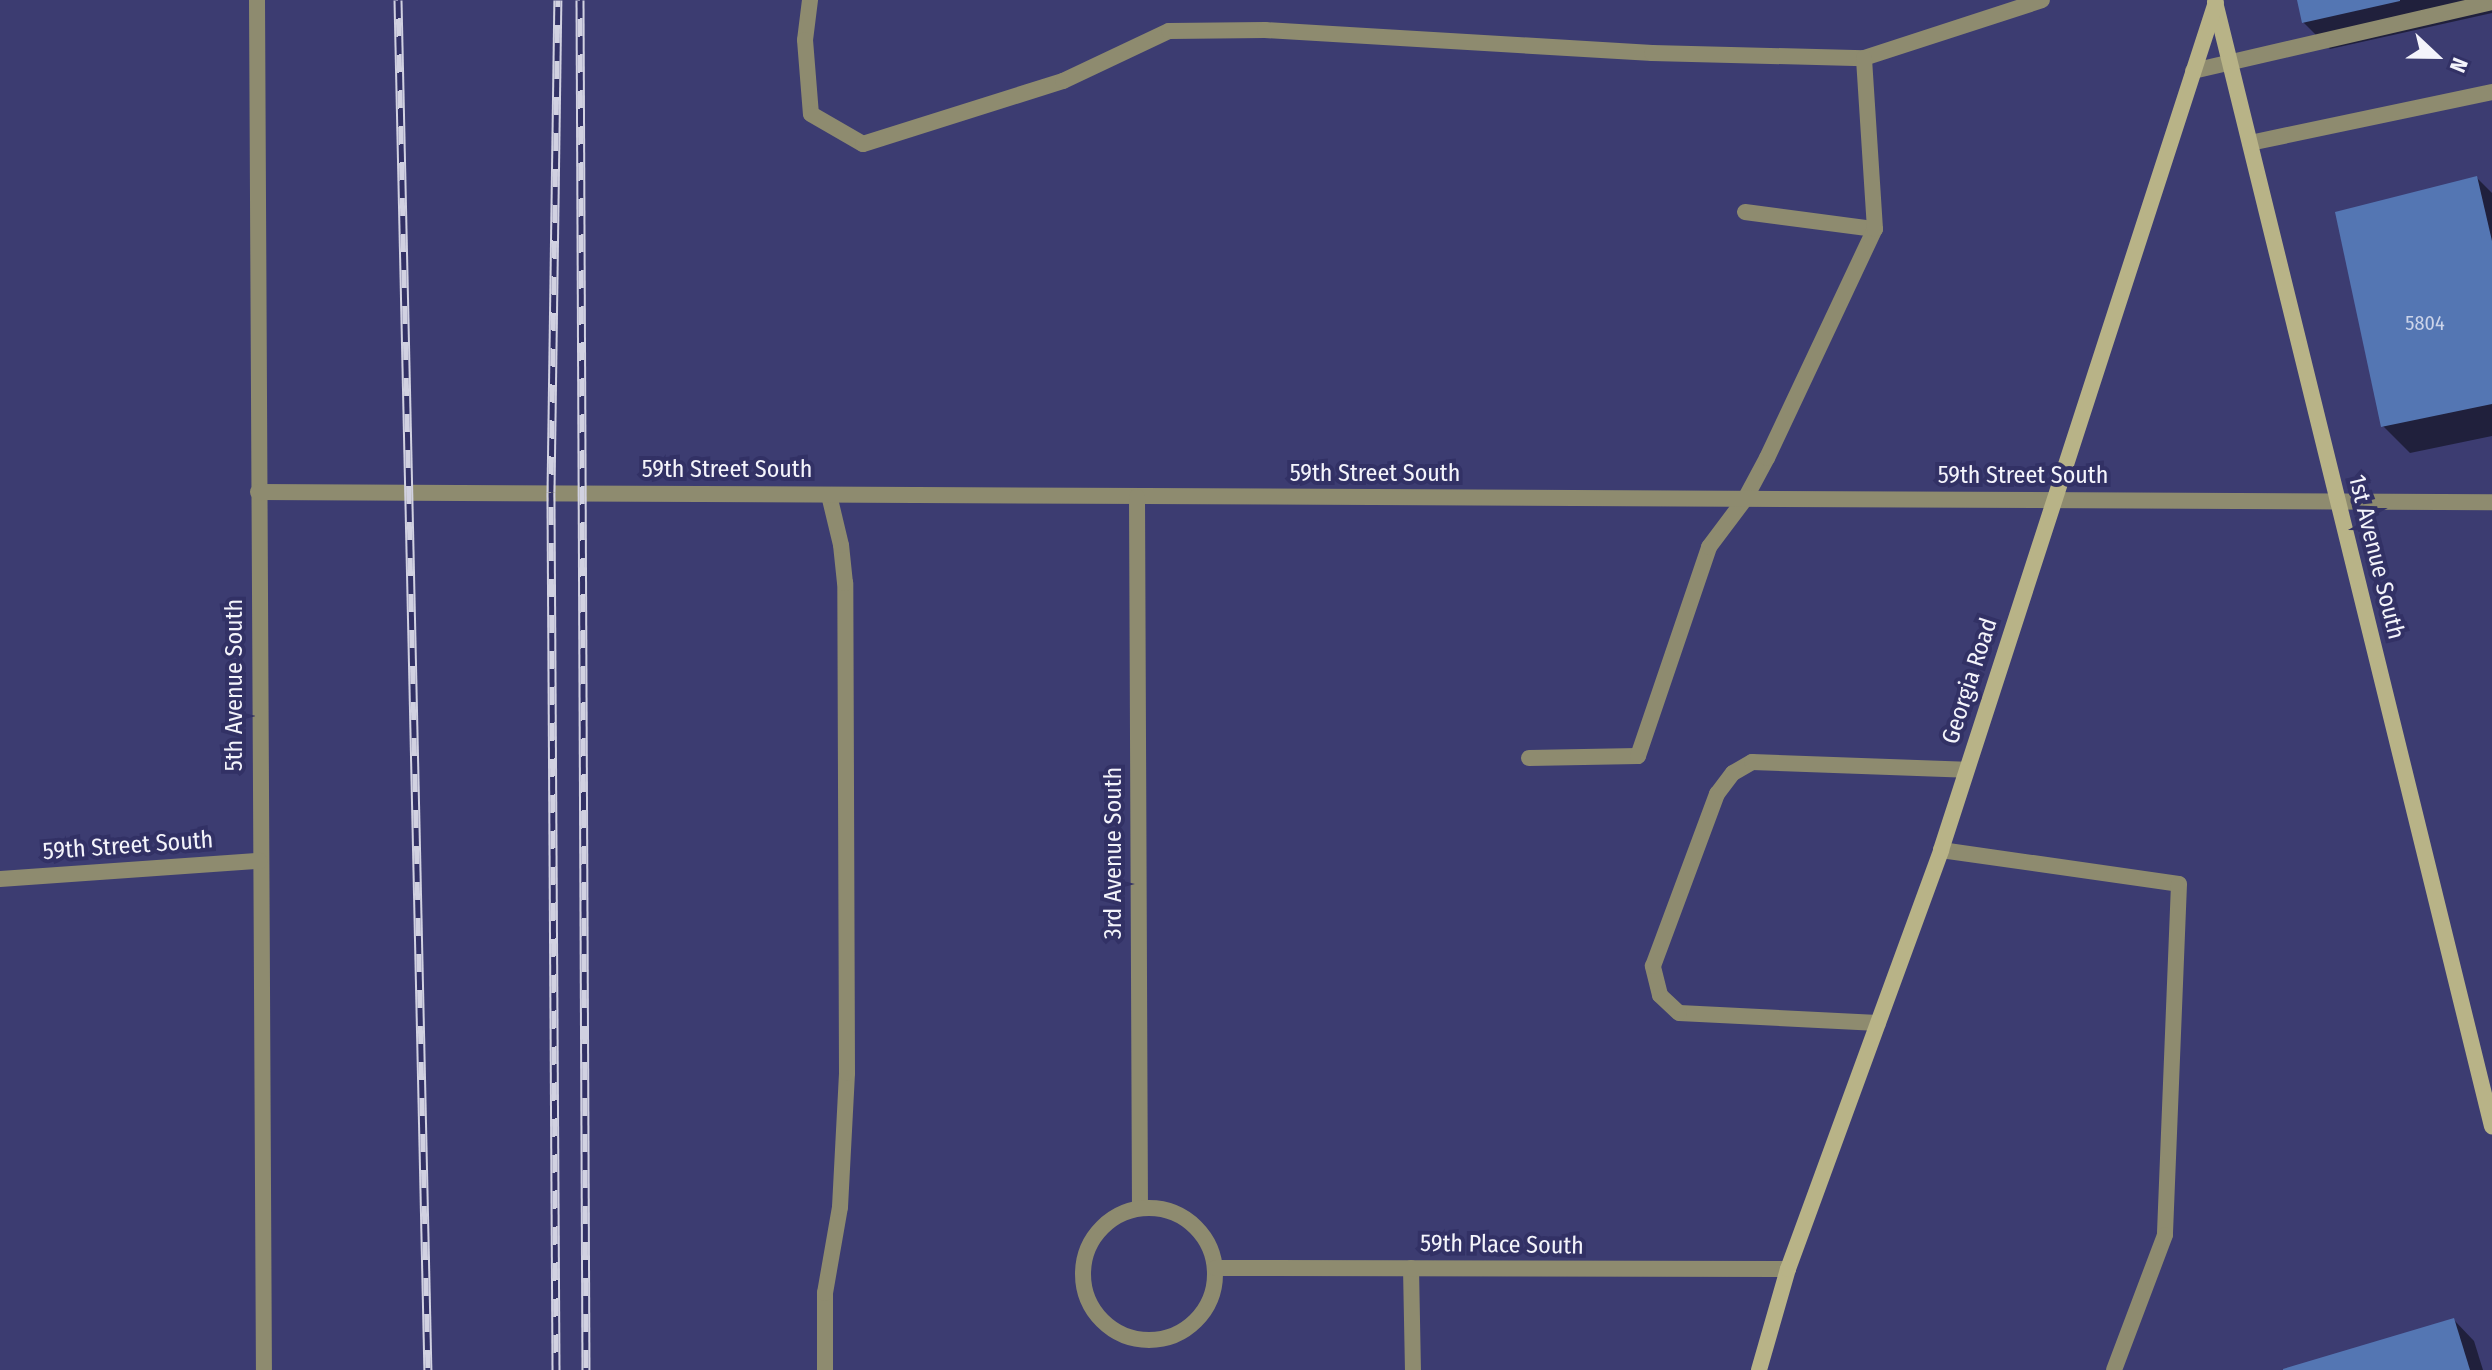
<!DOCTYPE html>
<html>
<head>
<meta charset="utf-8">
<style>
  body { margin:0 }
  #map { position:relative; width:2492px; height:1370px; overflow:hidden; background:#3c3c71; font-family:"Fira Sans Condensed",sans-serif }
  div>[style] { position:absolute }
  .shadow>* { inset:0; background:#0007 }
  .building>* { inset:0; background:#5476b3 }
  .lane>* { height:16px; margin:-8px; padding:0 8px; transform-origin:8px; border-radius:8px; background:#8e8b6f }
  .street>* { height:16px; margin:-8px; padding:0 8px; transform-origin:8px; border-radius:8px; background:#8e8b6f }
  .street>.ring { margin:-8px; padding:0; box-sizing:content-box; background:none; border:16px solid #8e8b6f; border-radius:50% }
  .secondary>* { height:16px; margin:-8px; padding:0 8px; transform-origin:8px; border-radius:8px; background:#b8b387 }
  .rail>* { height:9px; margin-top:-4.5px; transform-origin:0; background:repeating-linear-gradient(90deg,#323165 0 18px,#d1d1e1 0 36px); box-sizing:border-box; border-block:2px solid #d1d1e1 }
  span { translate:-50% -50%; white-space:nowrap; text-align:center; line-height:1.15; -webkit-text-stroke:8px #323165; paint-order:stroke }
  .number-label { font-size:20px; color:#ccd4e9 }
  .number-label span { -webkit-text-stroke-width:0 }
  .street-label { font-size:24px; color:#f4f4fb }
  .north { position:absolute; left:2396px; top:16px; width:80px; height:80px; -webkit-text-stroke:6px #323165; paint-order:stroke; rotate:112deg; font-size:22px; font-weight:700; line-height:32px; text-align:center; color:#f4f4fb }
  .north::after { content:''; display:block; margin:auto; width:28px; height:36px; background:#f4f4fb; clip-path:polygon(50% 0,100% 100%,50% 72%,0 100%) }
</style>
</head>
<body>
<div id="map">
  <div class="shadow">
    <div style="clip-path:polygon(2299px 0,2492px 0,2492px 13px,2330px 49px,2303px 22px)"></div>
    <div style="clip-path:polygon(2477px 178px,2492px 193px,2492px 436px,2410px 453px,2383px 426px)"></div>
    <div style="clip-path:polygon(2454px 1320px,2474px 1341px,2483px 1370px,2288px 1370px)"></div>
  </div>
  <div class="building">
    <div style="clip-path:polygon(2297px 0,2400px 0,2400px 1px,2302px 23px)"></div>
    <div style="clip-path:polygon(2477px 176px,2492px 241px,2492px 404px,2381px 427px,2335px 212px)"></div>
    <div style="clip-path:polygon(2454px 1318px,2470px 1370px,2283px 1370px,2283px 1369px)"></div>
  </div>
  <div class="lane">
    <div style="left:810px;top:0;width:40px;rotate:97.1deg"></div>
    <div style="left:805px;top:40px;width:74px;rotate:85.4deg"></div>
    <div style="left:811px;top:114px;width:60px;rotate:30deg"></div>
    <div style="left:863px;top:144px;width:210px;rotate:-17.5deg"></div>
    <div style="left:1063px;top:81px;width:117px;rotate:-25.3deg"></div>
    <div style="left:1169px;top:31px;width:96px;rotate:-0.6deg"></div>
    <div style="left:1265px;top:30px;width:388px;rotate:3.4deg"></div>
    <div style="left:1652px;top:53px;width:212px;rotate:1.4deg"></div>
    <div style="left:1864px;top:58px;width:187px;rotate:-18deg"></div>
    <div style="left:2193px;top:71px;width:307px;rotate:-13deg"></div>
    <div style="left:2250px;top:143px;width:247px;rotate:-11.9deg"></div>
    <div style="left:1745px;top:212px;width:131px;rotate:7.5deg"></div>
    <div style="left:1529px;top:758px;width:109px;rotate:-1.1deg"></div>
    <div style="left:1638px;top:756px;width:221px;rotate:-71.2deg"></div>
    <div style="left:1709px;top:547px;width:60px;rotate:-53.1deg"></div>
    <div style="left:1745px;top:499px;width:47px;rotate:-61.8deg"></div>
    <div style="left:1767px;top:458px;width:253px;rotate:-64.8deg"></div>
    <div style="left:1875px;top:229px;width:171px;rotate:-93.7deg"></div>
    <div style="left:1941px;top:850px;width:240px;rotate:8.1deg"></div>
    <div style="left:2179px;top:884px;width:351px;rotate:92.3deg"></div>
    <div style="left:2165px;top:1235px;width:144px;rotate:110.7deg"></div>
    <div style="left:1878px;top:1023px;width:199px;rotate:-177.1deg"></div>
    <div style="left:1679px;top:1013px;width:26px;rotate:-137deg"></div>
    <div style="left:1660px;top:995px;width:30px;rotate:-104deg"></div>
    <div style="left:1653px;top:966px;width:184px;rotate:-69.6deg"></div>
    <div style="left:1717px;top:794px;width:26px;rotate:-53deg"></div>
    <div style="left:1733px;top:773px;width:22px;rotate:-30deg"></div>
    <div style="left:1752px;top:762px;width:214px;rotate:2.1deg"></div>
    <div style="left:1411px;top:1268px;width:102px;rotate:88.9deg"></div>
    <div style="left:825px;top:1370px;width:77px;rotate:-90deg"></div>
    <div style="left:825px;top:1293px;width:87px;rotate:-80.1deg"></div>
    <div style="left:840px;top:1207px;width:134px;rotate:-87deg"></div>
    <div style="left:847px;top:1073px;width:490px;rotate:-90.2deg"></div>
    <div style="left:845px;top:583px;width:38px;rotate:-96deg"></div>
    <div style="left:841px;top:545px;width:51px;rotate:-103.5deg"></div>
  </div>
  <div class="street">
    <div style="left:257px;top:0;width:1370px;rotate:89.71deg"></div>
    <div style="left:258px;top:492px;width:2234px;rotate:0.26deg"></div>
    <div style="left:1137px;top:497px;width:710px;rotate:89.76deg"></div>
    <div style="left:0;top:879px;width:260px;rotate:-4deg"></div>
    <div class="ring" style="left:1083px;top:1208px;width:116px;height:116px"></div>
    <div style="left:1216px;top:1268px;width:572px;rotate:0.1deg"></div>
  </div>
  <div class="secondary">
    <div style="left:2215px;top:2px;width:1158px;rotate:76.16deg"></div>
    <div style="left:1759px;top:1370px;width:105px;rotate:-74deg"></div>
    <div style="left:1788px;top:1269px;width:446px;rotate:-69.9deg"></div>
    <div style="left:1941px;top:850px;width:891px;rotate:-72.03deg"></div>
  </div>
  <div class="rail">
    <div style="left:398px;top:0;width:1370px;rotate:88.75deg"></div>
    <div style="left:580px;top:0;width:1370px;rotate:89.75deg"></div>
    <div style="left:556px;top:1370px;width:878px;rotate:-90.33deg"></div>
    <div style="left:551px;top:492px;width:492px;rotate:-89.2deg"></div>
  </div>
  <div class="number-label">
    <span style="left:2425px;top:323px">5804</span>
  </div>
  <div class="street-label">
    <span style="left:727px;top:470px">59th Street South</span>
    <span style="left:1375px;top:474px">59th Street South</span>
    <span style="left:2023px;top:476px">59th Street South</span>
    <span style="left:2376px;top:557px;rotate:76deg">1st Avenue South</span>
    <span style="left:1970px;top:681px;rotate:-72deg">Georgia Road</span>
    <span style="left:235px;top:685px;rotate:-90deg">5th Avenue South</span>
    <span style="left:128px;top:846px;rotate:-4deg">59th Street South</span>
    <span style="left:1114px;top:853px;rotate:-90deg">3rd Avenue South</span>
    <span style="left:1502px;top:1245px;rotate:1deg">59th Place South</span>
  </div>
  <div class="north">N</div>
</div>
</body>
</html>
